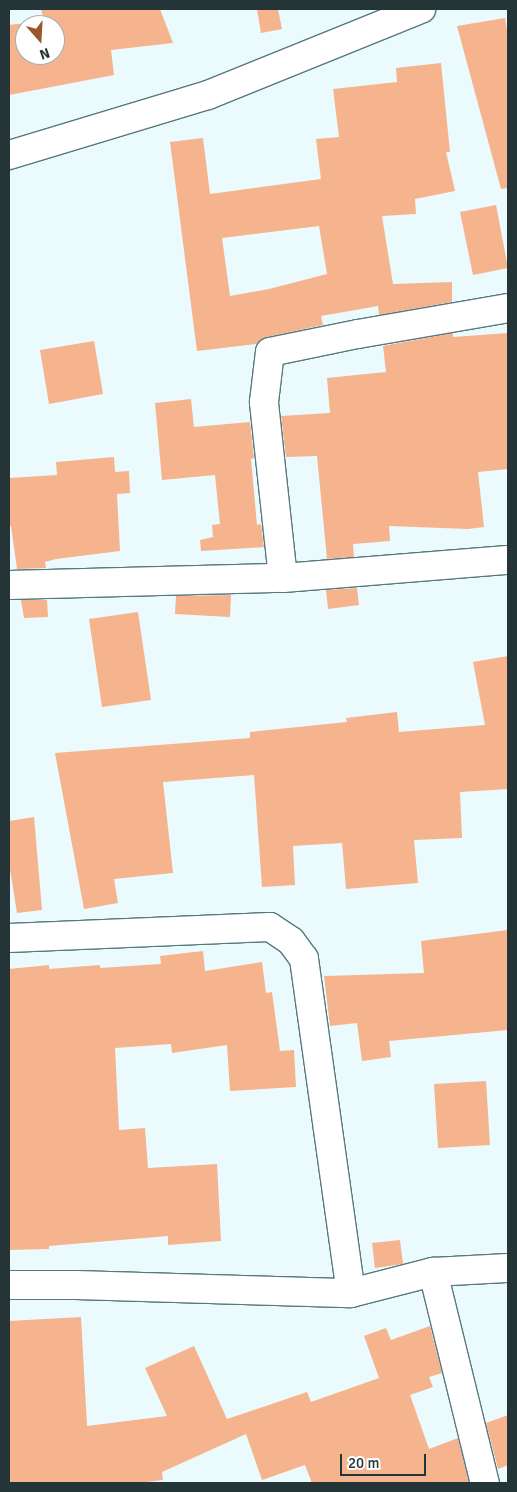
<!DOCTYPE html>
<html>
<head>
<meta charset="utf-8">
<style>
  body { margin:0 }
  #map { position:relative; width:517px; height:1492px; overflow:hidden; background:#ebfafd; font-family:Signika,sans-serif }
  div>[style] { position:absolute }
  .building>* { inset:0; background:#f5b48d }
  .roads { filter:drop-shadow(1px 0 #56787f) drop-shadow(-1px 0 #56787f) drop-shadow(0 1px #56787f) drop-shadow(0 -1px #56787f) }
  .street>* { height:28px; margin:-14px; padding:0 14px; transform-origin:14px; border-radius:14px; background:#fff }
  span { translate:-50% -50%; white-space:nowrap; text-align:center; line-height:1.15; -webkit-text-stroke:4.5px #fff; paint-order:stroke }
  .frame { position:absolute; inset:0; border:10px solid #253437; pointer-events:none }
  .north { position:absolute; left:15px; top:15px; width:50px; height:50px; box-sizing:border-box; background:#fff; border:1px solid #a8aeaf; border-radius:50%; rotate:161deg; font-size:14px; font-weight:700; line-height:20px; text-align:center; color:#253437 }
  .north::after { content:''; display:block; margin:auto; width:18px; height:22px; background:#9b5729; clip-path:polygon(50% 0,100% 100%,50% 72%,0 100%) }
  .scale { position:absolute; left:340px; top:1454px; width:86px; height:22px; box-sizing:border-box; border:2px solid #253437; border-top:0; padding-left:6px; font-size:15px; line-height:18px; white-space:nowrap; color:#253437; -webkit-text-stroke:4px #fff; paint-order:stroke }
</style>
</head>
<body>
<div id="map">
  <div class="building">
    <div style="clip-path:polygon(evenodd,41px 9px,160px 9px,173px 43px,111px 50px,114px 75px,9px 95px,9px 25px,44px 21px,41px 9px,25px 25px,55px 25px,55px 55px,25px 55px,25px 25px)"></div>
    <div style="clip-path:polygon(257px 9px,278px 9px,282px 29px,261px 33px)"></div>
    <div style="clip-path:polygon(505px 18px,508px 37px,508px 188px,501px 189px,457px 26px)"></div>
    <div style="clip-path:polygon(evenodd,441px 63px,450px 152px,446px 152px,455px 191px,415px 199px,416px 214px,382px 216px,393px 284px,452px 282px,452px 302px,379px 315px,378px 306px,321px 316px,323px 325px,267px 337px,257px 344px,197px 351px,170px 142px,203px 138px,210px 194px,321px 179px,316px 139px,339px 137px,333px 89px,397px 82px,396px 68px,441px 63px,319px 226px,327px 274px,269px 289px,230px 296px,222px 238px,319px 226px)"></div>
    <div style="clip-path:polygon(496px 205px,508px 268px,473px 275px,460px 212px)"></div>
    <div style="clip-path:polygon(453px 333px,453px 337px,508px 333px,508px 469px,478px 472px,484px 527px,468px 529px,389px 526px,390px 541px,353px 544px,354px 557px,327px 559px,317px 456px,286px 457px,281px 416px,330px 413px,327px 378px,386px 372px,383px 346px)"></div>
    <div style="clip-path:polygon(94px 341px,103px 394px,49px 404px,40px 350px)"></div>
    <div style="clip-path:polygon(191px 399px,194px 427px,250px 422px,254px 458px,251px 459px,257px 525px,261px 524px,264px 547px,201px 551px,200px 540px,213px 537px,212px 525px,220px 524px,215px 475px,162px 480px,155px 403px)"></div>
    <div style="clip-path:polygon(114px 457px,115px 472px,129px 471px,130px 493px,117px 494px,120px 551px,56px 559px,45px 562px,46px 568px,17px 569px,11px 526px,9px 526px,9px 478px,57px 475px,56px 462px)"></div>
    <div style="clip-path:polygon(357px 588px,359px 605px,328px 609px,326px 590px)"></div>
    <div style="clip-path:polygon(231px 595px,230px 617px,175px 614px,176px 596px)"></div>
    <div style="clip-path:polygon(21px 600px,47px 600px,48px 617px,24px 618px)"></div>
    <div style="clip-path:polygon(138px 612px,151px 700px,102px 707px,89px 619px)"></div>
    <div style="clip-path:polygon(508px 656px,508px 789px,460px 792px,462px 838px,414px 840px,418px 883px,346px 889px,342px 843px,293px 846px,295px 885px,262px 887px,254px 775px,163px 782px,173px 873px,114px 879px,118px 903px,84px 909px,55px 753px,250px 738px,250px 732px,347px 722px,346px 718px,397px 712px,399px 732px,485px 725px,473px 662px)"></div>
    <div style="clip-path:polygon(34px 817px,42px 910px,17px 913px,9px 863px,9px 821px)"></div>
    <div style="clip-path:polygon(508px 930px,508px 1030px,389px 1041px,391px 1057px,362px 1061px,357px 1023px,330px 1026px,324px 976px,424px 973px,421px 941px)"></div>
    <div style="clip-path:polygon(203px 951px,205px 971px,262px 962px,266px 993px,272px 992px,280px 1051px,294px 1050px,296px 1087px,230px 1091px,227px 1045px,172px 1053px,171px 1044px,115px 1048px,119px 1130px,145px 1128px,148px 1168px,217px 1164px,221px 1241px,168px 1245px,168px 1236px,49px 1246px,49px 1249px,9px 1250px,9px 969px,49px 965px,49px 969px,100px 965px,100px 968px,161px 964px,160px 956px)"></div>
    <div style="clip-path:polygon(486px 1081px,490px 1145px,438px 1148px,434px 1084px)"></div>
    <div style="clip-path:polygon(400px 1240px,403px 1264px,375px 1268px,372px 1243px)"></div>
    <div style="clip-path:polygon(81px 1317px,87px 1426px,167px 1416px,145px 1368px,194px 1346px,227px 1419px,307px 1392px,311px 1402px,379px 1378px,364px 1336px,386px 1328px,391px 1340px,430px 1326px,442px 1373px,429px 1377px,433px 1387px,410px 1395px,429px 1449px,458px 1438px,469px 1483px,312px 1483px,305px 1465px,262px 1480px,246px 1434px,162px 1472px,163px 1480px,137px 1483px,9px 1483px,9px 1321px)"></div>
    <div style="clip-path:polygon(508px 1415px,508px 1465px,498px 1469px,486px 1423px)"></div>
  </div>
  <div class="roads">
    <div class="street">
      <div style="left:9px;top:155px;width:208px;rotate:-16.8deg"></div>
      <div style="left:208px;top:95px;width:230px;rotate:-22deg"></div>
      <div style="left:283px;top:578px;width:177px;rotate:-96.2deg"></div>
      <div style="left:264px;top:402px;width:50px;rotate:-83.2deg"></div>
      <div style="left:270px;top:352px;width:90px;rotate:-11.6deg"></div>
      <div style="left:358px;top:334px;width:152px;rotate:-9.8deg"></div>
      <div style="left:9px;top:585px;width:274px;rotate:-1.5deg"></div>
      <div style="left:283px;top:578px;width:226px;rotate:-4.6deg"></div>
      <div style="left:9px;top:938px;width:261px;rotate:-2.4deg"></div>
      <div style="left:270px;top:927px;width:25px;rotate:34deg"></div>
      <div style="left:291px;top:941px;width:22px;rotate:54deg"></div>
      <div style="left:304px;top:959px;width:337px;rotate:82deg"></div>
      <div style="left:433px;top:1272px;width:217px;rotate:76.2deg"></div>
      <div style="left:9px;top:1285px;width:67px"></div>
      <div style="left:76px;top:1285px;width:275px;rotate:1.7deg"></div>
      <div style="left:351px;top:1293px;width:85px;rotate:-14.4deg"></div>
      <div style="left:433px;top:1272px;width:75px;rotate:-3.1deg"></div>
    </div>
  </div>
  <div class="frame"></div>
  <div class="north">N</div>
  <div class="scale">20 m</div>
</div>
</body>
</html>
